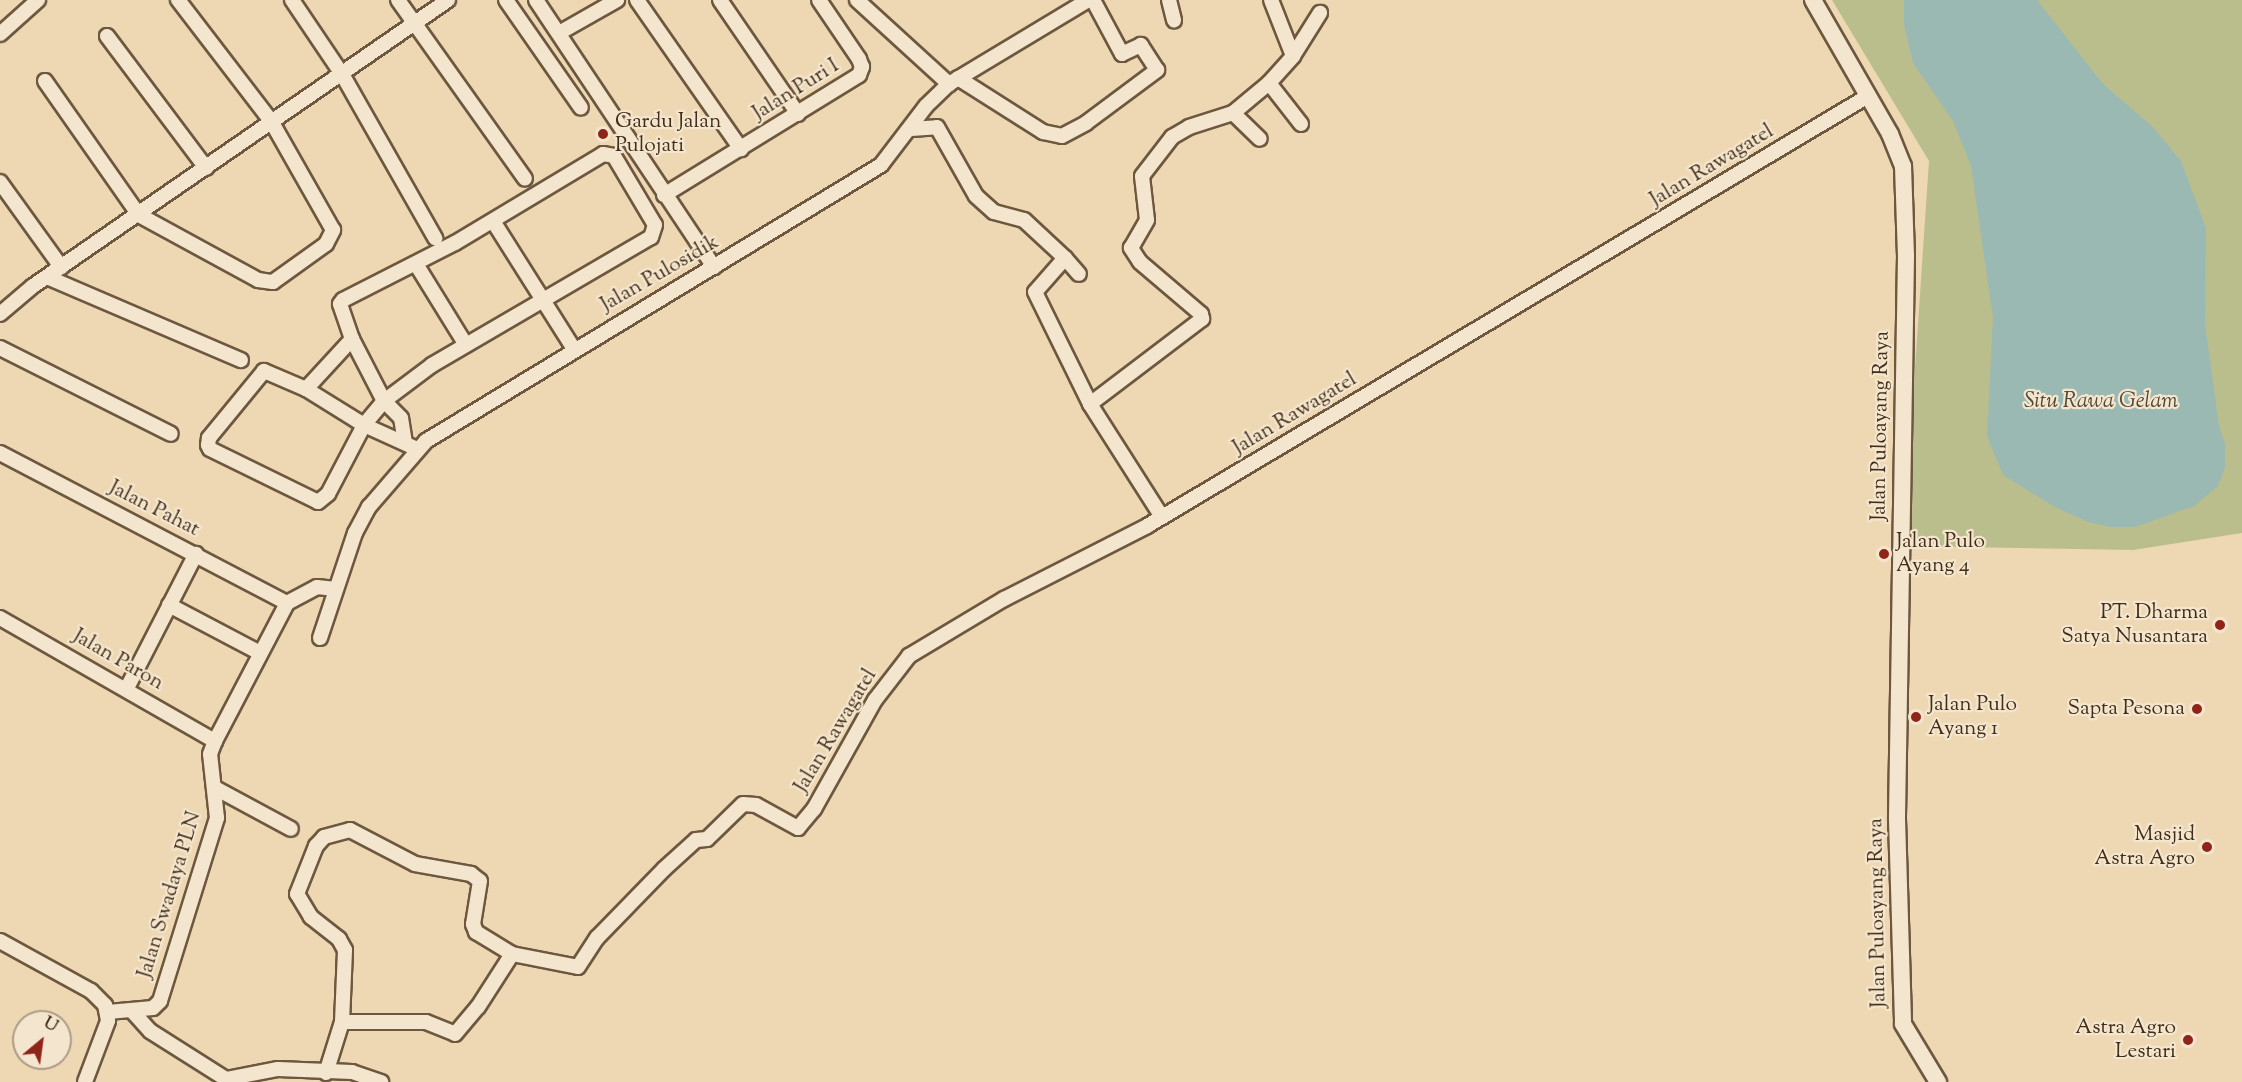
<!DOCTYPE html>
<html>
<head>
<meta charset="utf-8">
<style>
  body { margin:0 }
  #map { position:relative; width:2242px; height:1082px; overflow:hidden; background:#eed8b4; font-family:"Sorts Mill Goudy",serif }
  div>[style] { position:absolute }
  .green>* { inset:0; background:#b9be8c }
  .water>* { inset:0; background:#9ab9b3 }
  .roads { filter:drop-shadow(2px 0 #6d583f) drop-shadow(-2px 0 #6d583f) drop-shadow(0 2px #6d583f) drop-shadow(0 -2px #6d583f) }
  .minor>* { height:14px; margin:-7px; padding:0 7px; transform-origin:7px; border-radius:7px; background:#f4e6ce }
  .tertiary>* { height:16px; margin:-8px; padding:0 8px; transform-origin:8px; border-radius:8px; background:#f4e6ce }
  .dots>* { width:16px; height:16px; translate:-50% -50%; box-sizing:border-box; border:3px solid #f4e6ce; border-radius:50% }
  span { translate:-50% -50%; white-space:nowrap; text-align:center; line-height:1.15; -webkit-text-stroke:4.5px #f4e6ce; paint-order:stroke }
  .street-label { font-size:21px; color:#422d18 }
  .poi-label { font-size:21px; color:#422d18 }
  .left { translate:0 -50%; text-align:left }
  .right { translate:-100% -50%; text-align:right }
  .water-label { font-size:22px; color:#544937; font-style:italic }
  .north { position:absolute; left:12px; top:1010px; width:60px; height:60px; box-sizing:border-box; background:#f4e6ce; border:2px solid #ad9c85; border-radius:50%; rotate:29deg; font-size:16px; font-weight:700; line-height:24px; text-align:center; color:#422d18 }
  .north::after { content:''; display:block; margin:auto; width:21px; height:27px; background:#8f2418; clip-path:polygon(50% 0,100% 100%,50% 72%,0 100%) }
</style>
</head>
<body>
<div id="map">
  <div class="green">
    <div style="clip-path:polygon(1832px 0,2242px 0,2242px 533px,2133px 550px,1903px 546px,1929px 161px)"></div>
  </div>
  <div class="water">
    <div style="clip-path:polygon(1904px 0,2037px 0,2103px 84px,2152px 126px,2181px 161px,2206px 228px,2205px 324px,2219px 426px,2225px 444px,2225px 467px,2218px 486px,2194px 506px,2135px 527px,2111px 527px,2088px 522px,2053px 506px,2003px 475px,1987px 436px,1993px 318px,1971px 166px,1953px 121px,1913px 63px,1904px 25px)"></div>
  </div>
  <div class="roads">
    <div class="minor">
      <div style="left:292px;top:0;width:89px;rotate:56deg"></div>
      <div style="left:342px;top:74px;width:189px;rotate:60.4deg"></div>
      <div style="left:398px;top:0;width:219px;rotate:54.6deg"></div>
      <div style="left:506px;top:0;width:131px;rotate:55.2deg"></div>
      <div style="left:536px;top:0;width:321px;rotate:56.3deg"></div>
      <div style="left:637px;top:0;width:182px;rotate:55.1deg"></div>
      <div style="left:720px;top:0;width:138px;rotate:55.6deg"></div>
      <div style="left:857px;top:0;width:125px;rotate:42.4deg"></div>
      <div style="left:1169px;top:0;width:21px;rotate:76deg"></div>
      <div style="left:559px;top:33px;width:67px;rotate:-29.6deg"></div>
      <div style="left:0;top:34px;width:51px;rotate:-41.8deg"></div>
      <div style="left:107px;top:36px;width:165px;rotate:53.1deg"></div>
      <div style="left:1293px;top:56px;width:51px;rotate:-57.9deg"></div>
      <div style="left:958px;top:78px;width:101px;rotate:32.4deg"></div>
      <div style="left:1043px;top:132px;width:19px;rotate:12deg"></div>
      <div style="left:1062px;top:136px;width:27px;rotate:-28deg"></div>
      <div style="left:1086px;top:123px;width:89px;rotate:-36.7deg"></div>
      <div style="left:1157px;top:70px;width:30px;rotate:-123deg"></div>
      <div style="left:1141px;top:45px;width:21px;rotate:155deg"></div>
      <div style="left:1122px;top:54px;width:61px;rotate:-118.2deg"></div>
      <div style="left:45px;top:81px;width:164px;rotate:55deg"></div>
      <div style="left:139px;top:215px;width:136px;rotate:28.6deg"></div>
      <div style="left:258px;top:280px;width:15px;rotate:8deg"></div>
      <div style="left:273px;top:282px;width:65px;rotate:-35.6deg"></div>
      <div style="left:326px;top:244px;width:16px;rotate:-63deg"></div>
      <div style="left:333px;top:230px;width:125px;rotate:-119.6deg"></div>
      <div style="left:271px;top:121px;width:153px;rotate:-127.5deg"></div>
      <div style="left:1269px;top:83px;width:52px;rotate:52deg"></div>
      <div style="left:1233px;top:113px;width:37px;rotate:44deg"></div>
      <div style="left:911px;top:129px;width:26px;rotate:-4deg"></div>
      <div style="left:937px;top:127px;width:79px;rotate:60.5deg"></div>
      <div style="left:976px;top:196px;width:24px;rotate:42deg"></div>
      <div style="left:994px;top:212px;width:31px;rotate:15deg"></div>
      <div style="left:1024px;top:220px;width:56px;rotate:42.8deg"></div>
      <div style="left:1065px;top:258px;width:45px;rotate:131.4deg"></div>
      <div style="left:1035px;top:292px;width:125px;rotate:63.8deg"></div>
      <div style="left:1090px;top:404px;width:134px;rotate:57.5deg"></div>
      <div style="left:0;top:182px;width:105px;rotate:54.3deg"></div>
      <div style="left:664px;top:195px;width:229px;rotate:-31.6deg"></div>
      <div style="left:859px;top:75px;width:9px;rotate:-69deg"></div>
      <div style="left:862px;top:67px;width:9px;rotate:-111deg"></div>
      <div style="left:859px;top:59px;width:71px;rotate:-124.1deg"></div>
      <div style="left:493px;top:221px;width:151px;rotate:57.7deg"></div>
      <div style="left:1065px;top:258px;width:21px;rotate:49deg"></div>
      <div style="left:416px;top:264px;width:95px;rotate:58.3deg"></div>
      <div style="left:47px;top:277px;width:211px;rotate:23.2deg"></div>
      <div style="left:0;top:314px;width:43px;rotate:-40.3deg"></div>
      <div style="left:33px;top:286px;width:504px;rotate:-34.57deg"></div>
      <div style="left:0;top:348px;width:191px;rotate:26.7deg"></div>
      <div style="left:306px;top:389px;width:68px;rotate:-47.4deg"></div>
      <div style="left:1090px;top:404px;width:141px;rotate:-37.2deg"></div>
      <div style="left:1202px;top:319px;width:5px;rotate:-101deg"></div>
      <div style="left:1201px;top:314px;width:80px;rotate:-139.6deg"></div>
      <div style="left:1140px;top:262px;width:17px;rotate:-123deg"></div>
      <div style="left:1131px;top:248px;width:32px;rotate:-60deg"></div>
      <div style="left:1147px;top:220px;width:44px;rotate:-96.5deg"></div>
      <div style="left:1142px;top:176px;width:49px;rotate:-52.4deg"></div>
      <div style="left:1172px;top:137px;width:20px;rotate:-30deg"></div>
      <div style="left:1189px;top:127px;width:46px;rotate:-17.7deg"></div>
      <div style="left:1233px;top:113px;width:47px;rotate:-39.8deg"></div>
      <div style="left:1269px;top:83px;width:36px;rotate:-48deg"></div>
      <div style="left:1293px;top:56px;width:60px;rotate:-111.4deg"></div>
      <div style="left:405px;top:443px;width:25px;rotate:-99deg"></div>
      <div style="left:401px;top:418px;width:24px;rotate:-135deg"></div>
      <div style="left:384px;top:401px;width:70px;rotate:-117.3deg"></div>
      <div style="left:352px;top:339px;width:37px;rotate:-109deg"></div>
      <div style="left:340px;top:304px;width:5px;rotate:-53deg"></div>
      <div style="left:343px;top:300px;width:126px;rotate:-27deg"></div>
      <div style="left:455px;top:243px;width:173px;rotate:-31deg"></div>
      <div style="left:603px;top:154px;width:11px;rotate:10deg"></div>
      <div style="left:614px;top:156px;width:80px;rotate:59.3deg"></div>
      <div style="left:655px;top:225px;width:13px;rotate:108deg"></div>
      <div style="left:651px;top:237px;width:254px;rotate:149.7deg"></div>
      <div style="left:432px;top:365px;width:60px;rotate:143.1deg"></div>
      <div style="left:384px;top:401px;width:31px;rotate:130deg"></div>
      <div style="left:364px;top:425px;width:68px;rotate:-148.2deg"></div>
      <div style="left:306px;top:389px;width:46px;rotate:-156.8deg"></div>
      <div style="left:264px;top:371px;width:87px;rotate:129.4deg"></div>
      <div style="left:209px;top:438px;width:7px;rotate:98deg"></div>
      <div style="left:208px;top:445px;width:4px;rotate:63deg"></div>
      <div style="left:210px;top:449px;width:120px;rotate:26.1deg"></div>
      <div style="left:318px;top:502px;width:13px;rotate:-39deg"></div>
      <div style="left:328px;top:494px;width:78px;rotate:-62.4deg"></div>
      <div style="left:364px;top:425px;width:58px;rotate:24.4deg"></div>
      <div style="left:0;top:453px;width:324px;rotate:27.6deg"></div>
      <div style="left:169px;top:605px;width:103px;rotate:27.8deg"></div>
      <div style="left:0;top:618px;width:248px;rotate:29.8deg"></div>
      <div style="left:320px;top:638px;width:111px;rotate:-71.6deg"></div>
      <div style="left:355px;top:533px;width:30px;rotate:-62deg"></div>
      <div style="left:369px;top:507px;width:87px;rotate:-49.2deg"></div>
      <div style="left:426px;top:441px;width:532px;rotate:-31.24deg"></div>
      <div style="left:881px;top:165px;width:74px;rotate:-52.7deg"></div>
      <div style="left:926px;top:106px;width:32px;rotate:-44deg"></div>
      <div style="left:949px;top:84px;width:162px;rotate:-31.1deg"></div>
      <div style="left:127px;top:688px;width:151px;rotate:-62.8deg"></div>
      <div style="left:215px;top:788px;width:86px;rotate:28.3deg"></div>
      <div style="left:0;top:941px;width:104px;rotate:28.8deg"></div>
      <div style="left:91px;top:991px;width:20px;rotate:45deg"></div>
      <div style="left:105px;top:1005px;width:16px;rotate:79deg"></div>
      <div style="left:108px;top:1021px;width:65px;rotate:110.7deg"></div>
      <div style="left:108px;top:1012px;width:45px;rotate:-5.1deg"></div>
      <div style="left:153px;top:1008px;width:10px;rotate:-45deg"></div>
      <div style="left:160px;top:1001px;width:192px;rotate:-72.7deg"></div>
      <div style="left:217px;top:818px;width:64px;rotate:-96.2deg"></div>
      <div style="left:210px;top:754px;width:14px;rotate:-69deg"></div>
      <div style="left:215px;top:741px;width:156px;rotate:-62.4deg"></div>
      <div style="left:287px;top:603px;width:34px;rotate:-28deg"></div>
      <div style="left:317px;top:587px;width:19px;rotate:6deg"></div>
      <div style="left:133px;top:1012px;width:25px;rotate:48deg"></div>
      <div style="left:150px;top:1031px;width:90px;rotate:32.3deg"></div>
      <div style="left:226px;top:1079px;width:53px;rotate:-10.9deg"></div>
      <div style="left:278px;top:1069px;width:74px;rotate:2.3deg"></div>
      <div style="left:352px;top:1072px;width:31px;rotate:19deg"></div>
      <div style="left:342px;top:1022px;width:84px"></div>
      <div style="left:426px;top:1022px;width:31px;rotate:22deg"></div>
      <div style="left:455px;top:1034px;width:35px;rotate:-50deg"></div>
      <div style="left:478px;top:1007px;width:63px;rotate:-57.3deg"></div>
      <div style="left:326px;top:1073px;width:53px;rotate:-72.6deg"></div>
      <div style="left:342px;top:1022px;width:72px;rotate:-87.6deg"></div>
      <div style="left:345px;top:950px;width:13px;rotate:-119deg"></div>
      <div style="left:339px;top:939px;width:36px;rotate:-142deg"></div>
      <div style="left:311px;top:917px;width:27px;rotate:-121deg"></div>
      <div style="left:297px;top:894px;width:52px;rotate:-68.4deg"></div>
      <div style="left:316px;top:846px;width:12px;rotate:-48deg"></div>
      <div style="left:324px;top:837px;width:27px;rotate:-15deg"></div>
      <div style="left:350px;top:830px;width:73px;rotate:27.6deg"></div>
      <div style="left:415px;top:864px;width:57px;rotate:10.1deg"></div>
      <div style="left:471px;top:874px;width:11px;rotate:38deg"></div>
      <div style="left:480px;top:881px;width:44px;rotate:99.2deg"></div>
      <div style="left:473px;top:924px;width:9px;rotate:69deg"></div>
      <div style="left:476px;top:932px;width:42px;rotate:31.4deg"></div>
      <div style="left:512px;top:954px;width:67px;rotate:11.1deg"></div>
      <div style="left:578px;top:967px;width:35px;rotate:-57deg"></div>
      <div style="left:597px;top:938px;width:96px;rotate:-45.8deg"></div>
      <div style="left:664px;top:869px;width:43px;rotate:-42.2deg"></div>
      <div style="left:696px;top:840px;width:11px;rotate:-5deg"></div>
      <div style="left:707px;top:839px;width:50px;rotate:-44.2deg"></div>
      <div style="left:743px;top:804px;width:13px;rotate:4deg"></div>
      <div style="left:756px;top:805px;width:48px;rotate:28.7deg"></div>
      <div style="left:798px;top:828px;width:25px;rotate:-50deg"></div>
      <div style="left:814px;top:809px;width:125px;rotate:-60.8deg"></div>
      <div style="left:875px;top:700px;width:56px;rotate:-52.3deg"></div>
      <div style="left:909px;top:656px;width:111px;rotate:-31deg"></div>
      <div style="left:1004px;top:599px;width:161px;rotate:-27deg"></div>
      <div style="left:1147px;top:526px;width:839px;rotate:-30.81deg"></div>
    </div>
    <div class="tertiary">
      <div style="left:1813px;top:0;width:155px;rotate:60.1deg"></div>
      <div style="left:1890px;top:134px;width:35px;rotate:68deg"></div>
      <div style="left:1903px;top:166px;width:90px;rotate:88.1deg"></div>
      <div style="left:1906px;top:256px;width:563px;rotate:90.92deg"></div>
      <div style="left:1897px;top:819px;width:205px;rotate:88.3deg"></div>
      <div style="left:1903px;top:1024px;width:68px;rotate:58.9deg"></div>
    </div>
  </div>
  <div class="dots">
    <div style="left:603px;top:134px;background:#8f2418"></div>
    <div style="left:1884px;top:554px;background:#8f2418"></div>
    <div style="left:2220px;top:625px;background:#8f2418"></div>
    <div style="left:2197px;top:709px;background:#8f2418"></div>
    <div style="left:1916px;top:717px;background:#8f2418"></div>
    <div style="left:2207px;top:847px;background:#8f2418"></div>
    <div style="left:2188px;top:1040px;background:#8f2418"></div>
  </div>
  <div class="street-label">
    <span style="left:796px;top:90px;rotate:-32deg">Jalan Puri I</span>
    <span style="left:1712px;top:166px;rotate:-31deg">Jalan Rawagatel</span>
    <span style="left:660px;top:274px;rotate:-30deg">Jalan Pulosidik</span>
    <span style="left:1295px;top:414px;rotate:-31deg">Jalan Rawagatel</span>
    <span style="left:1881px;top:426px;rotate:-89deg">Jalan Puloayang Raya</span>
    <span style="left:154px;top:509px;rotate:27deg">Jalan Pahat</span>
    <span style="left:118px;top:660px;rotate:30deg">Jalan Paron</span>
    <span style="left:836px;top:731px;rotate:-59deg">Jalan Rawagatel</span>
    <span style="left:170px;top:895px;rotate:-73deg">Jalan Swadaya PLN</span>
    <span style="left:1878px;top:913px;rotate:-91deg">Jalan Puloayang Raya</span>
  </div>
  <div class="poi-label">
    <span class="left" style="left:615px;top:134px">Gardu Jalan<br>Pulojati</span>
    <span class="left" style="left:1896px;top:554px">Jalan Pulo<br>Ayang 4</span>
    <span class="right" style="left:2208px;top:625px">PT. Dharma<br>Satya Nusantara</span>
    <span class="left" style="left:1928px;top:717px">Jalan Pulo<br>Ayang 1</span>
    <span class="right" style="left:2185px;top:709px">Sapta Pesona</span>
    <span class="right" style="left:2195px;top:847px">Masjid<br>Astra Agro</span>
    <span class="right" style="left:2176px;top:1040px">Astra Agro<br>Lestari</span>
  </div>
  <div class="water-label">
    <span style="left:2101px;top:403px">Situ Rawa Gelam</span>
  </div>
  <div class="north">U</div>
</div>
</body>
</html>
